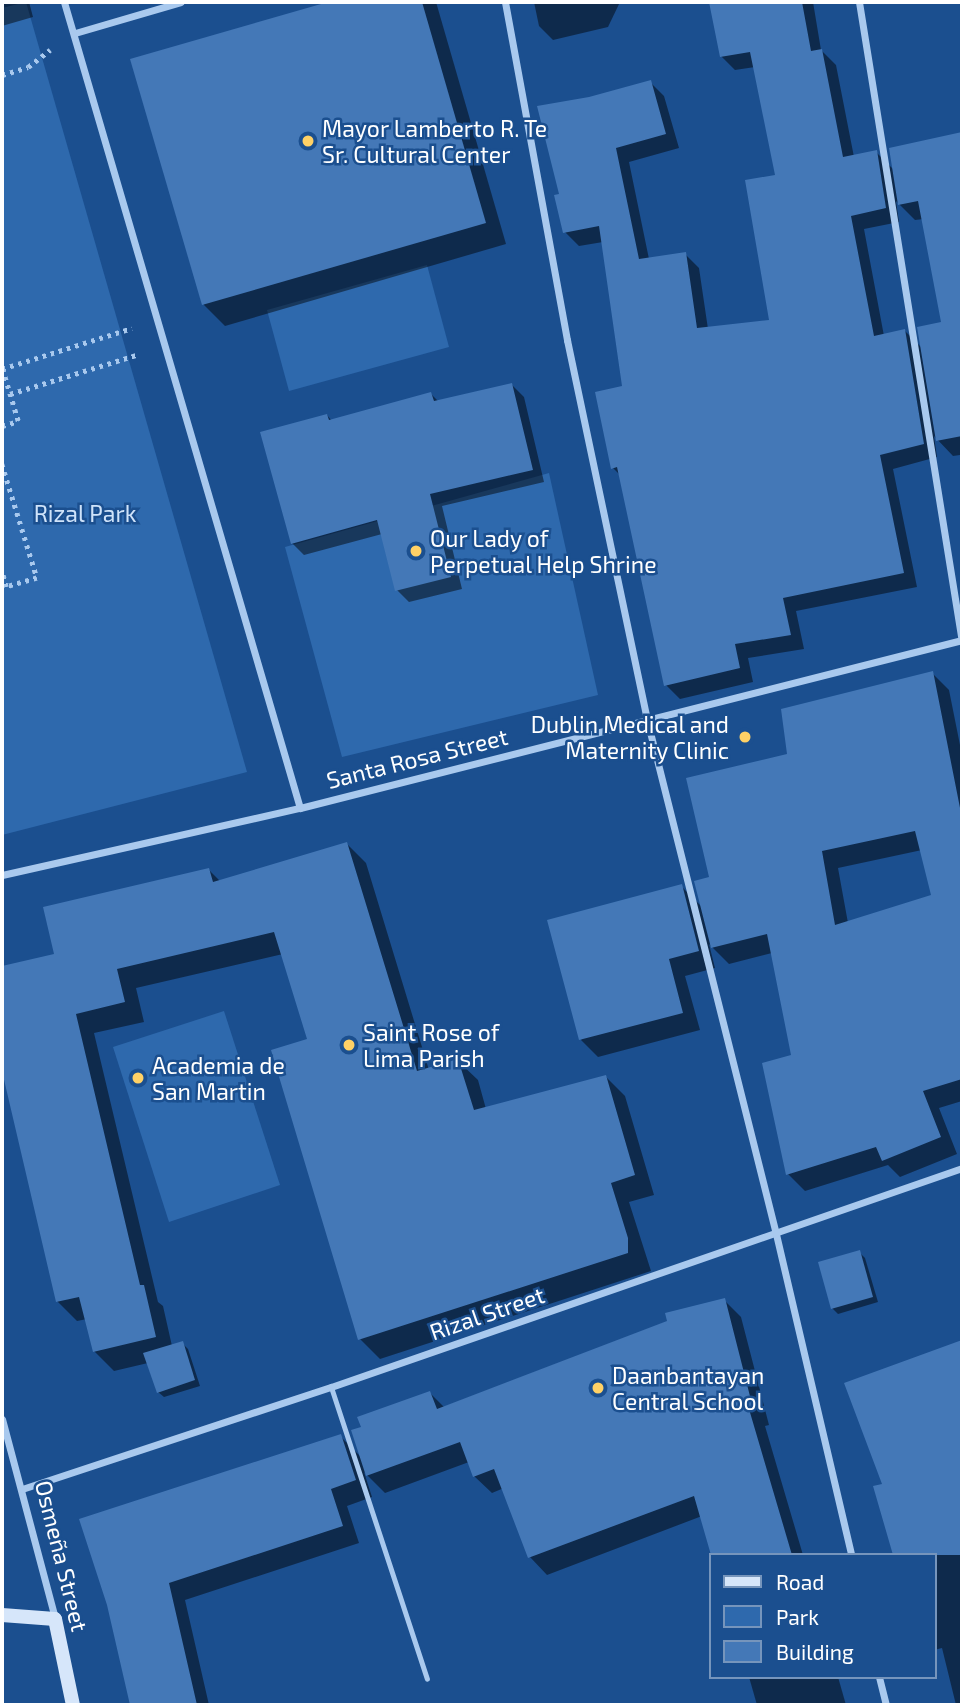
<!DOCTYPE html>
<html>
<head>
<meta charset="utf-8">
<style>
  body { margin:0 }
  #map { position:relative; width:964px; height:1707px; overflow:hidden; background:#1b4f8f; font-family:"Exo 2",sans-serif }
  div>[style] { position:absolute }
  .green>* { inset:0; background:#2e69ad }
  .shadow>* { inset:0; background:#0007 }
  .building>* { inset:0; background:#4478b7 }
  .path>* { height:4.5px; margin-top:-2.25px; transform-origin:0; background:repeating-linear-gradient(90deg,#a9c9ee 0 3.5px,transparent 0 8.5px) }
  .service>* { height:5px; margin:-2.5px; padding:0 2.5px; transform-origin:2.5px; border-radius:2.5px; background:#a9c9ee }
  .minor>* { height:7px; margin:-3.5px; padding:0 3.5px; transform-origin:3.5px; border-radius:3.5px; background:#a9c9ee }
  .secondary>* { height:14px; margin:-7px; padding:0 7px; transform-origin:7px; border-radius:7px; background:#d6e6fa }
  .dots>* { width:19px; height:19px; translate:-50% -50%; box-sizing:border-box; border:4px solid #1b4f8f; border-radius:50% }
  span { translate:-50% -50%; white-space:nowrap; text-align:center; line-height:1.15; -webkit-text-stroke:5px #1b4f8f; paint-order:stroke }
  .poi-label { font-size:23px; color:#fff }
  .left { translate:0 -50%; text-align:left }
  .right { translate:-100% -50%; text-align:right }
  .park-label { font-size:23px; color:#cfe3fa }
  .street-label { font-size:23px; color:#fff }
  .frame { position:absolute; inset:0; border:4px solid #fff; pointer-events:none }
  .legend { position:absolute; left:709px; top:1553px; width:228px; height:126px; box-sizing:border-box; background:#1b4f8f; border:2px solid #7695bc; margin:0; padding:9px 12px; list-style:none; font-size:21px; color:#fff }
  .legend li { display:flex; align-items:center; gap:14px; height:35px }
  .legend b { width:35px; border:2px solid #7695bc }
</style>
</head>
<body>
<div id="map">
  <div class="green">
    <div style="clip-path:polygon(26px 2px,247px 772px,2px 835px,2px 8px)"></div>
    <div style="clip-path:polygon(427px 265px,449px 347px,289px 391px,267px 310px)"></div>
    <div style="clip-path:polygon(549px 473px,598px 695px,342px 757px,285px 547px)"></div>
    <div style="clip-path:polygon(224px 1011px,280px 1185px,169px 1222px,113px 1047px)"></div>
  </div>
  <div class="shadow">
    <div style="clip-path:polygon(2px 2px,29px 2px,33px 17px,2px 26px)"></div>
    <div style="clip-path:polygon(334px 2px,436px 2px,506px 244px,225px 326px,204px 305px,132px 60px)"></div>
    <div style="clip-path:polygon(534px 2px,620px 2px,608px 27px,553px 40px,539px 26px)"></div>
    <div style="clip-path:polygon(evenodd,710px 2px,813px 2px,821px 50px,836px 65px,854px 157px,876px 152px,894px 170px,891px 149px,962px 134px,962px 467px,960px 455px,953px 456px,934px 436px,937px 457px,893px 469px,917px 587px,796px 611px,804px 649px,748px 658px,753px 682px,680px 699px,666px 685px,621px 476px,613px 468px,624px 388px,603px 242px,579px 246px,565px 232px,561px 195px,589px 98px,650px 82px,664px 96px,679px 148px,629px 162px,649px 259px,685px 254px,699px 268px,708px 329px,771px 322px,777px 177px,755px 67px,735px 70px,721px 56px,710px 2px,896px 201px,915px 220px,924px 219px,943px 323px,923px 349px,905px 331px,884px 336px,864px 229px,899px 222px,896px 201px)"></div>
    <div style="clip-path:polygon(512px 385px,524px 397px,544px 482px,442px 506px,462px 589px,409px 602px,397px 590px,382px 534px,304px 555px,292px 543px,327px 415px,332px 421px,431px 394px,439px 402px)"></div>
    <div style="clip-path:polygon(evenodd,932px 673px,949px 690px,962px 755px,962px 1101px,939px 1108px,957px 1154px,900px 1177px,888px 1165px,805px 1191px,788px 1174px,793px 1056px,772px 953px,729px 964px,709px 944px,715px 968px,685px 976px,700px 1030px,598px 1057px,581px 1040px,681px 886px,702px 907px,711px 879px,789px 755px,932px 673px,922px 850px,939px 894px,848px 923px,838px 868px,922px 850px)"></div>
    <div style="clip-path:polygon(347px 844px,366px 863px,429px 1070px,458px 1061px,478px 1080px,486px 1109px,606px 1077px,625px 1096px,654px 1195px,629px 1202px,651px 1271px,380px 1359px,360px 1339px,309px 1041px,283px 954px,136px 988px,144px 1022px,94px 1033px,158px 1302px,163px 1306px,172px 1346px,182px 1343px,188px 1349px,200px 1386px,164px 1397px,158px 1392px,148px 1363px,114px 1371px,94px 1351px,87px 1319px,77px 1321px,57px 1301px,2px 1063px,2px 968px,56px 955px,209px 870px,221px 882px)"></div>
    <div style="clip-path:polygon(859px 1252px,865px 1258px,878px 1302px,838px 1314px,832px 1308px)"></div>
    <div style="clip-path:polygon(724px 1300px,741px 1317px,769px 1425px,765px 1426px,803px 1555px,713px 1555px,702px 1516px,547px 1575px,530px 1557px,504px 1488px,492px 1493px,474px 1476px,469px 1462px,385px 1493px,364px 1472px,372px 1497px,347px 1506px,359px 1543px,185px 1600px,209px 1705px,132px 1705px,108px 1604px,340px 1436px,361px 1457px,430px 1393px,444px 1407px)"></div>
    <div style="clip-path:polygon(962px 1341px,962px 1705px,956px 1705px,942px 1648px,934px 1650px,934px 1555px,884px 1485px,846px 1384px)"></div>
    <div style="clip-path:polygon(749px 1677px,838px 1677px,846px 1705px,757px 1705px)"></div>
  </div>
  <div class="building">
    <div style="clip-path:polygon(328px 2px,422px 2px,486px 223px,202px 305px,130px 59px)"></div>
    <div style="clip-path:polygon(709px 2px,802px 2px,811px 51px,822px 49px,843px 157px,877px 150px,886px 208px,851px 216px,874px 336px,905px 329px,924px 444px,880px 455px,904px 573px,783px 598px,791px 635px,735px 644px,740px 668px,664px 686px,617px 467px,611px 469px,595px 392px,622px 386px,599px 226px,563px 233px,554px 195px,559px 194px,537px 106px,589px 97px,651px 80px,666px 134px,616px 148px,639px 259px,686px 252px,697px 328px,769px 320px,745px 180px,775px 175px,750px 52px,720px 57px)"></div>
    <div style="clip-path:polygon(962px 132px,962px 436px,936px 441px,917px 327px,941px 322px,918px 201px,898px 205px,889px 148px)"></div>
    <div style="clip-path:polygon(512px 383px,533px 470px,430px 494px,451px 577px,395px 591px,377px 520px,291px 544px,260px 432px,327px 414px,329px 420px,431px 392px,434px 401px)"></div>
    <div style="clip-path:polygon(evenodd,933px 671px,962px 818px,962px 1079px,923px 1091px,941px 1137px,882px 1161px,876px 1147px,786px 1175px,762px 1063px,791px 1055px,767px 934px,711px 948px,694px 881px,709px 877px,686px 778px,787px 754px,781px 709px,933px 671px,915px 831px,931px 895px,835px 925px,822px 851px,915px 831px)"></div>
    <div style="clip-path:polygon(347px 842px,417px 1071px,458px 1059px,474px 1110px,606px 1075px,635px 1175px,611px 1183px,628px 1238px,628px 1253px,358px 1340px,271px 1050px,307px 1039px,274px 932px,117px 969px,125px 1002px,76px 1014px,140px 1285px,144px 1285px,156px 1337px,93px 1352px,79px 1297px,56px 1302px,2px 1071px,2px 966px,54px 954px,43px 907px,209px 868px,213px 882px)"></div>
    <div style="clip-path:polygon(682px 884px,699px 951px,669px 959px,683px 1013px,579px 1040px,547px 920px)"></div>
    <div style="clip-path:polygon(860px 1250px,873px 1297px,831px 1309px,818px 1262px)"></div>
    <div style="clip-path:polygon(725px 1298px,753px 1408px,749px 1409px,792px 1555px,711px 1555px,694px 1496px,528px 1558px,494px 1469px,473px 1477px,460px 1442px,366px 1476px,351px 1430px,361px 1427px,357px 1417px,430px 1391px,437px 1409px,667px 1321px,665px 1313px)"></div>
    <div style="clip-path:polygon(962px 1340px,962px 1555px,893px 1555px,873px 1486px,882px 1484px,844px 1383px)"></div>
    <div style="clip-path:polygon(183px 1341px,195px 1380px,157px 1393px,143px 1353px)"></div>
    <div style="clip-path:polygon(341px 1434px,356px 1480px,331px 1489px,343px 1526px,169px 1583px,197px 1705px,130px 1705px,107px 1605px,79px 1519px)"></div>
  </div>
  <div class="path">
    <div style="left:2px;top:75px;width:27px;rotate:-17deg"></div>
    <div style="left:28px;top:67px;width:28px;rotate:-38deg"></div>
    <div style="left:2px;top:369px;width:136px;rotate:-17.5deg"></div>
    <div style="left:10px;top:394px;width:135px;rotate:-17.2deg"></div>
    <div style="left:2px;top:426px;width:17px;rotate:-17deg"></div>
    <div style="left:18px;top:421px;width:55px;rotate:-106.8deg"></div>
    <div style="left:2px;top:464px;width:119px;rotate:72.9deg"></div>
    <div style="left:37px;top:578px;width:32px;rotate:164deg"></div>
    <div style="left:6px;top:587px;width:16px;rotate:-105deg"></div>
  </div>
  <div class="service">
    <div style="left:331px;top:1387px;width:307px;rotate:71.8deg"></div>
  </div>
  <div class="minor">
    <div style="left:64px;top:2px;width:840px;rotate:73.68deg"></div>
    <div style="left:505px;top:2px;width:344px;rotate:79.6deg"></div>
    <div style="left:567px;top:340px;width:388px;rotate:78.1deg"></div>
    <div style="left:647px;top:720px;width:530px;rotate:75.91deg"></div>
    <div style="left:776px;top:1234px;width:330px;rotate:76.8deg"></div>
    <div style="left:859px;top:2px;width:648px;rotate:80.86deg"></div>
    <div style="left:75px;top:33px;width:110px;rotate:-16.3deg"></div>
    <div style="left:2px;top:875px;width:305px;rotate:-12.7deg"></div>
    <div style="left:300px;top:808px;width:683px;rotate:-14.24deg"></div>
    <div style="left:2px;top:1419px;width:206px;rotate:75.1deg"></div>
    <div style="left:22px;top:1489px;width:325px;rotate:-18.3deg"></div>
    <div style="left:331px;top:1387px;width:668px;rotate:-19.14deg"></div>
    <div style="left:879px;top:1677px;width:29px;rotate:76deg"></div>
  </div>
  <div class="secondary">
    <div style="left:2px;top:1615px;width:53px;rotate:4.3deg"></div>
    <div style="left:55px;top:1619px;width:88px;rotate:78.2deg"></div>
  </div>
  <div class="dots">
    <div style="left:308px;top:141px;background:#ffd166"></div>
    <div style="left:416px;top:551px;background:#ffd166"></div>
    <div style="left:745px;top:737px;background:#ffd166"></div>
    <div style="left:349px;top:1045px;background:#ffd166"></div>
    <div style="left:138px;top:1078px;background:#ffd166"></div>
    <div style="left:598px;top:1388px;background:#ffd166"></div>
  </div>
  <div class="poi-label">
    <span class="left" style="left:322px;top:141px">Mayor Lamberto R. Te<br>Sr. Cultural Center</span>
    <span class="left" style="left:430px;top:551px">Our Lady of<br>Perpetual Help Shrine</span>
    <span class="right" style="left:729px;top:737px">Dublin Medical and<br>Maternity Clinic</span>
    <span class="left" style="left:363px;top:1045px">Saint Rose of<br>Lima Parish</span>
    <span class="left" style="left:152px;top:1078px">Academia de<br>San Martin</span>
    <span class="left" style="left:612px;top:1388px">Daanbantayan<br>Central School</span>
  </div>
  <div class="park-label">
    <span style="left:85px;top:513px">Rizal Park</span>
  </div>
  <div class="street-label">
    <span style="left:417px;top:758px;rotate:-14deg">Santa Rosa Street</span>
    <span style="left:487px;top:1313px;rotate:-19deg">Rizal Street</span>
    <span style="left:62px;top:1556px;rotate:76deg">Osmeña Street</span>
  </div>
  <div class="frame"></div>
  <ul class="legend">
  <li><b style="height:9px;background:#d6e6fa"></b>Road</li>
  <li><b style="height:19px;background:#2e69ad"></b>Park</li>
  <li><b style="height:19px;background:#4478b7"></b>Building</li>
  </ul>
</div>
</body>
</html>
